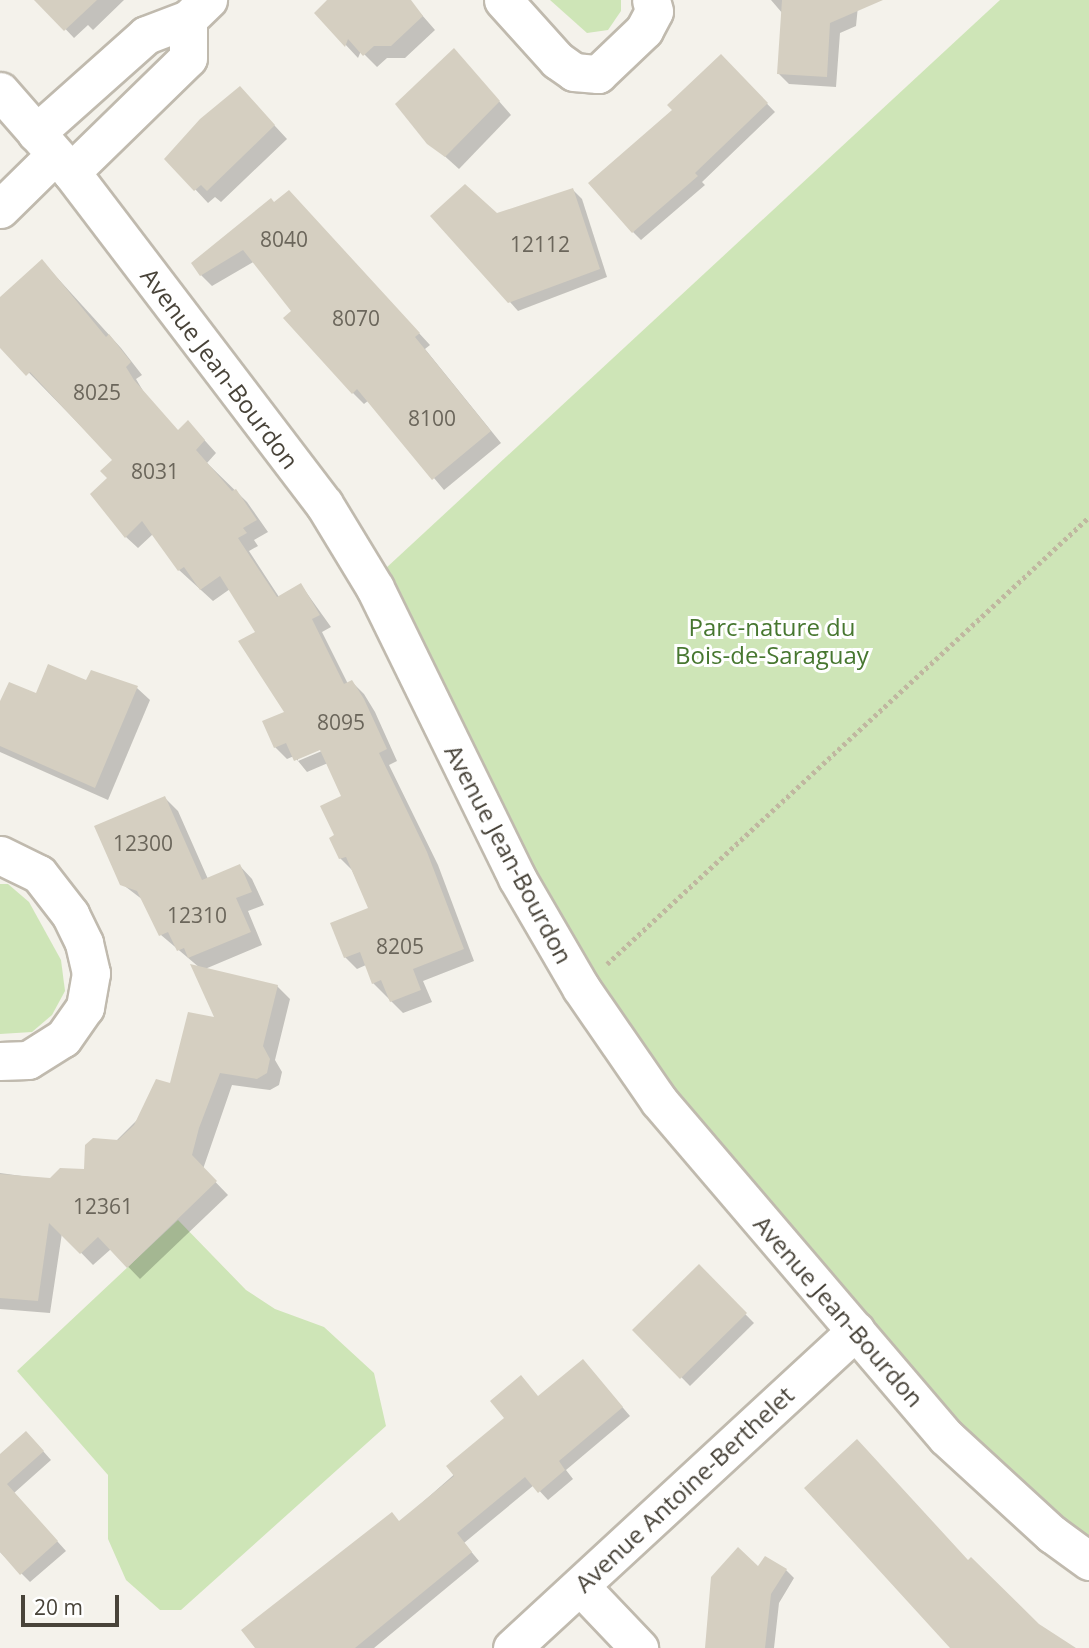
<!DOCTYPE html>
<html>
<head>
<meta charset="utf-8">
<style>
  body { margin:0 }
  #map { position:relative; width:1089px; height:1648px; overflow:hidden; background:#f4f2eb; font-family:"Open Sans",sans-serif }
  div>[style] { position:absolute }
  .green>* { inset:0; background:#cee5b7 }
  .shadow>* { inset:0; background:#0003 }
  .building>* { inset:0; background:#d5cfc1 }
  .path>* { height:4.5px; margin-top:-2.25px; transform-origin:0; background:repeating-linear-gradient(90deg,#c0b7a0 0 3.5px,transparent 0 7px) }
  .roads { filter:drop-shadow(2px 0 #c0baae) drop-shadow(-2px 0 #c0baae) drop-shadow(0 2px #c0baae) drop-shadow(0 -2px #c0baae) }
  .minor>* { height:37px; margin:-18.5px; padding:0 18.5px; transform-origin:18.5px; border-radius:18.5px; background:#fff }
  span { translate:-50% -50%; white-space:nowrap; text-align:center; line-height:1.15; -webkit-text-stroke:6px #fff; paint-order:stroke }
  .number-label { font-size:21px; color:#6b665b }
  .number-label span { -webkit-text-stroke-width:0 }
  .street-label { font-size:24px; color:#484339 }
  .park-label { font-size:24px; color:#477730 }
  .scale { position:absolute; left:21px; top:1595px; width:98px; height:32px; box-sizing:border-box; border:4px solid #484339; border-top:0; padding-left:9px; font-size:21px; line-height:24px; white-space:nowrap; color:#484339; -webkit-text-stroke:5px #fff; paint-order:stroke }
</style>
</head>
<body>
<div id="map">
  <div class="green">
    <div style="clip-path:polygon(550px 0,621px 0,621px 11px,608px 30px,587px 33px)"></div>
    <div style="clip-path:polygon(1000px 0,1089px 0,1089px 1540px,1009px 1475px,735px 1173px,657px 1070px,566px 936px,385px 569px)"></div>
    <div style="clip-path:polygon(0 884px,8px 884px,29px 902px,61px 960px,65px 991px,52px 1015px,32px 1032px,0 1034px)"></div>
    <div style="clip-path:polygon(178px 1220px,246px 1290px,275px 1309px,324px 1327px,374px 1373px,386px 1426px,181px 1610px,160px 1610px,126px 1580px,108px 1539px,108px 1475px,17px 1371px)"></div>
  </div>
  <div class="shadow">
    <div style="clip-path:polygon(38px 0,124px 0,93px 30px,88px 25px,74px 38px)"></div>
    <div style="clip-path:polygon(330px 0,409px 0,435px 30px,405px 58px,387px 58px,377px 67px,361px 51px,358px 58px,316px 13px)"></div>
    <div style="clip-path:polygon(771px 0,852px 0,858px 6px,856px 26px,840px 33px,836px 87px,789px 84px,779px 74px,783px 14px)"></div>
    <div style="clip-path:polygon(454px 50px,511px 115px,459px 169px,429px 142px)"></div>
    <div style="clip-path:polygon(721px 56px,775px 112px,702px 182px,705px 185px,641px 240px,633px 232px,674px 110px)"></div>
    <div style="clip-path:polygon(252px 101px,287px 139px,221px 202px,215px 197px,208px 203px,167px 159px)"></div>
    <div style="clip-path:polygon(573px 190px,582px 199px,607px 277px,518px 311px,510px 302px,497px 215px)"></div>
    <div style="clip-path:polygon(274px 204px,300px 204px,430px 345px,425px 349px,501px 443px,444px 490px,369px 400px,364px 404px,353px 393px,255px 261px,212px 286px,201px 275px)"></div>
    <div style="clip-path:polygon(evenodd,42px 261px,121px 348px,142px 375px,136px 379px,145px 394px,178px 432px,199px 434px,216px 453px,207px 463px,247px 502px,268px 532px,254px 540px,258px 546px,249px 551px,279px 597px,301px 585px,331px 627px,322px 632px,348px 684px,352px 682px,364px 694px,375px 712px,397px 761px,389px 765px,438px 865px,474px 961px,423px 981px,432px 1002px,403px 1013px,373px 983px,366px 965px,357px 969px,345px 957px,370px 909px,352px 870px,340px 858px,337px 836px,344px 797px,328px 763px,307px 772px,294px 756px,287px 759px,275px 747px,286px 712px,257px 633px,230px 589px,213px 601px,179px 570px,153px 534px,138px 548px,126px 537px,109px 478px,114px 460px,0 343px,0 299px,42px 261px,327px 744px,329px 748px,298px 761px,298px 757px,327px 744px)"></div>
    <div style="clip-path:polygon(87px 683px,137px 688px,150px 700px,108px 800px,0 752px,0 705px)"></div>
    <div style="clip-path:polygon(165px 798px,178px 811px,208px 879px,240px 866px,252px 879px,264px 905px,248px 911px,262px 945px,205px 969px,277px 986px,290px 999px,275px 1060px,282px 1072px,279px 1085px,270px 1090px,232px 1085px,203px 1169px,228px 1195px,140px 1279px,111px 1249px,93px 1265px,62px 1233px,50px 1313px,0 1309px,0 1173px,51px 1180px,86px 1171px,171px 1086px,217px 1020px,200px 968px,161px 935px,143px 900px,122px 884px)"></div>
    <div style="clip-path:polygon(699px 1267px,754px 1323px,690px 1386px,635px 1330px)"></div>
    <div style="clip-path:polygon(583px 1361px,630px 1416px,566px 1470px,573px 1479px,548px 1500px,534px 1485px,464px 1543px,479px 1561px,374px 1648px,257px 1648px)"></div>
    <div style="clip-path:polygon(35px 1442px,51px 1460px,14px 1493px,66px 1551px,30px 1582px,0 1552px,0 1457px)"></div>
    <div style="clip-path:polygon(806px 1488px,968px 1563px,1038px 1625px,1073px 1648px,952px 1648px)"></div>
    <div style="clip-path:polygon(758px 1569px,786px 1570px,794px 1578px,779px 1603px,774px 1648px,706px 1648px)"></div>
  </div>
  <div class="building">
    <div style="clip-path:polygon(34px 0,97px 0,64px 31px)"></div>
    <div style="clip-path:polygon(327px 0,411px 0,423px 16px,391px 46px,374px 46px,363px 56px,348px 39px,345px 47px,314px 13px)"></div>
    <div style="clip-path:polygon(782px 0,883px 0,830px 23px,827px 77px,777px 74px)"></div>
    <div style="clip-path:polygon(454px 48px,500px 101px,445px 157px,427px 144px,395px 104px)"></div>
    <div style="clip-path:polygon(721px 54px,768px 103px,695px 173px,698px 176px,632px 233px,588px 183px,672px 110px,667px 105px)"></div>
    <div style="clip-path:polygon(240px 86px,275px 125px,207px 191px,201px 185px,194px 191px,164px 159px,200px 119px)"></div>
    <div style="clip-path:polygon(465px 184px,497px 213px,573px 188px,600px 269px,508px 303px,430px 216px)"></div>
    <div style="clip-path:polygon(289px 190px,420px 333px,415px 337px,491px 431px,432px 480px,357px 389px,352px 394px,283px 318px,291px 311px,243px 250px,200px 276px,191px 263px,271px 198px,274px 202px)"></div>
    <div style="clip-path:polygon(42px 259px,106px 337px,109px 334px,131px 362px,126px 367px,134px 380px,178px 430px,188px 420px,205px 440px,196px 450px,232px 491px,236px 489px,257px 520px,243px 528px,247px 533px,238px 538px,277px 597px,301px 583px,320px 615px,312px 619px,344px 684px,352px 680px,364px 699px,387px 749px,379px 753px,427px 852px,464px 949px,413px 969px,421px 990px,390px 1002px,381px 980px,372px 984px,360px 952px,344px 958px,330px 923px,368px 908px,346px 857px,339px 859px,329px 838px,334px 835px,320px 806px,341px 796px,320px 750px,294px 761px,286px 743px,274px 748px,262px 721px,284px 712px,238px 641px,255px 632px,220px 576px,200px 590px,184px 567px,178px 571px,142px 521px,125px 538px,90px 494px,107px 478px,100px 471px,112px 460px,30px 372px,26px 376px,0 348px,0 297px)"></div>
    <div style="clip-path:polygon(48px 664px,86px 680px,91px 670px,138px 686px,95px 788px,0 746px,0 701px,9px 682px,36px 693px)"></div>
    <div style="clip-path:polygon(165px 796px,202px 880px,240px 864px,252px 892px,236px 898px,251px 932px,188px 958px,184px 948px,177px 951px,168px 932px,159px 936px,137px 891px,120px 885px,94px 826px)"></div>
    <div style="clip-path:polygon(190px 964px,278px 985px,263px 1046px,270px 1059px,267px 1073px,257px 1079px,220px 1073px,199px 1128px,192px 1155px,217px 1181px,127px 1268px,98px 1237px,80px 1254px,49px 1223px,38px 1301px,0 1298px,0 1174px,50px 1178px,60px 1168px,84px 1169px,85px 1145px,93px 1138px,118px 1140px,134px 1125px,156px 1079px,170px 1083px,188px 1012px,214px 1017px)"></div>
    <div style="clip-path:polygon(699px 1264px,747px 1313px,680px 1379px,632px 1330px)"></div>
    <div style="clip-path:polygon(583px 1359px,623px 1407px,559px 1461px,565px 1470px,538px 1493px,525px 1477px,457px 1533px,472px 1552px,355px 1648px,255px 1648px,241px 1630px,392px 1512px,399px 1521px,454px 1476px,446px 1466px,504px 1418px,490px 1401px,521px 1375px,538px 1396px)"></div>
    <div style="clip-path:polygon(26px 1431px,44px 1451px,7px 1484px,58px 1541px,20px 1575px,0 1552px,0 1454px)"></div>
    <div style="clip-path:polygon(857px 1439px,968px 1560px,971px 1557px,1039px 1624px,1076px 1648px,950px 1648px,804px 1488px)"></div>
    <div style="clip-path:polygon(738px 1547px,758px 1566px,765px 1556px,787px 1569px,771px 1594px,765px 1648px,705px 1648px,711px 1577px)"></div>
  </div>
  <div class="path">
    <div style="left:607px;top:964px;width:657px;rotate:-42.84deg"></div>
  </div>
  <div class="roads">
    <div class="minor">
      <div style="left:503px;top:0;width:81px;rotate:48deg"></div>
      <div style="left:557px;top:60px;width:21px;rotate:35deg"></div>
      <div style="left:574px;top:72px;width:24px;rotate:5deg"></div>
      <div style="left:598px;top:74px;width:64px;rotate:-43.7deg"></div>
      <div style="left:644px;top:30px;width:21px;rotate:-62deg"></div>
      <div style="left:654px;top:11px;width:11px;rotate:-105deg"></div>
      <div style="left:0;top:91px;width:108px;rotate:48.8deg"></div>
      <div style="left:71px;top:172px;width:417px;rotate:52.7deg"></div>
      <div style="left:324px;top:504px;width:98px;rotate:58.7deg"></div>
      <div style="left:375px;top:588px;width:323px;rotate:63.9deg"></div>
      <div style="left:517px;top:878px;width:127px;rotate:59.8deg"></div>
      <div style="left:581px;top:988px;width:137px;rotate:55.4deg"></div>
      <div style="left:659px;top:1101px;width:442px;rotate:49.5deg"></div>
      <div style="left:946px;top:1437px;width:144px;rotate:42.5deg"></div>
      <div style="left:1052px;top:1534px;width:46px;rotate:36.1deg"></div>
      <div style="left:36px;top:133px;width:147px;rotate:-41.7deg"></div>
      <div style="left:146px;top:35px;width:45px;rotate:-20.9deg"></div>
      <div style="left:188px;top:19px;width:28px;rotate:-44deg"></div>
      <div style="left:71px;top:172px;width:163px;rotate:-44.3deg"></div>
      <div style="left:188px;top:58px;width:39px;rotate:-90deg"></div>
      <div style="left:0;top:209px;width:77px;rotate:-44.5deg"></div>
      <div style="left:0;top:855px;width:43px;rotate:26deg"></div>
      <div style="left:39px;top:874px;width:51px;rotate:52.2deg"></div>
      <div style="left:70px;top:914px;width:32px;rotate:64deg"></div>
      <div style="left:84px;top:943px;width:31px;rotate:77deg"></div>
      <div style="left:91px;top:973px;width:35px;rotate:100deg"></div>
      <div style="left:85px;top:1007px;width:38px;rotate:125deg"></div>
      <div style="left:63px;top:1038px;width:41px;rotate:147.8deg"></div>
      <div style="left:28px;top:1060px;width:28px;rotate:178deg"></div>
      <div style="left:580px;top:1586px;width:86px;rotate:46.4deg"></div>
      <div style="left:512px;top:1648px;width:468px;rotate:-42.7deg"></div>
    </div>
  </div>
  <div class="number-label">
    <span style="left:284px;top:239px">8040</span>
    <span style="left:540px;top:244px">12112</span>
    <span style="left:356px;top:318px">8070</span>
    <span style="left:97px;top:392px">8025</span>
    <span style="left:432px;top:418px">8100</span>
    <span style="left:155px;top:471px">8031</span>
    <span style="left:341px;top:722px">8095</span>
    <span style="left:143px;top:843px">12300</span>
    <span style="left:197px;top:915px">12310</span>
    <span style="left:400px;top:946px">8205</span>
    <span style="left:103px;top:1206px">12361</span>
  </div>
  <div class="street-label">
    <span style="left:220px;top:368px;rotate:53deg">Avenue Jean-Bourdon</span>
    <span style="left:509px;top:854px;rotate:62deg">Avenue Jean-Bourdon</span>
    <span style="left:839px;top:1311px;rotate:49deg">Avenue Jean-Bourdon</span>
    <span style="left:684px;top:1489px;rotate:-43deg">Avenue Antoine-Berthelet</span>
  </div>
  <div class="park-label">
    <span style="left:772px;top:641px">Parc-nature du<br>Bois-de-Saraguay</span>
  </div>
  <div class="scale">20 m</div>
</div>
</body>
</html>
